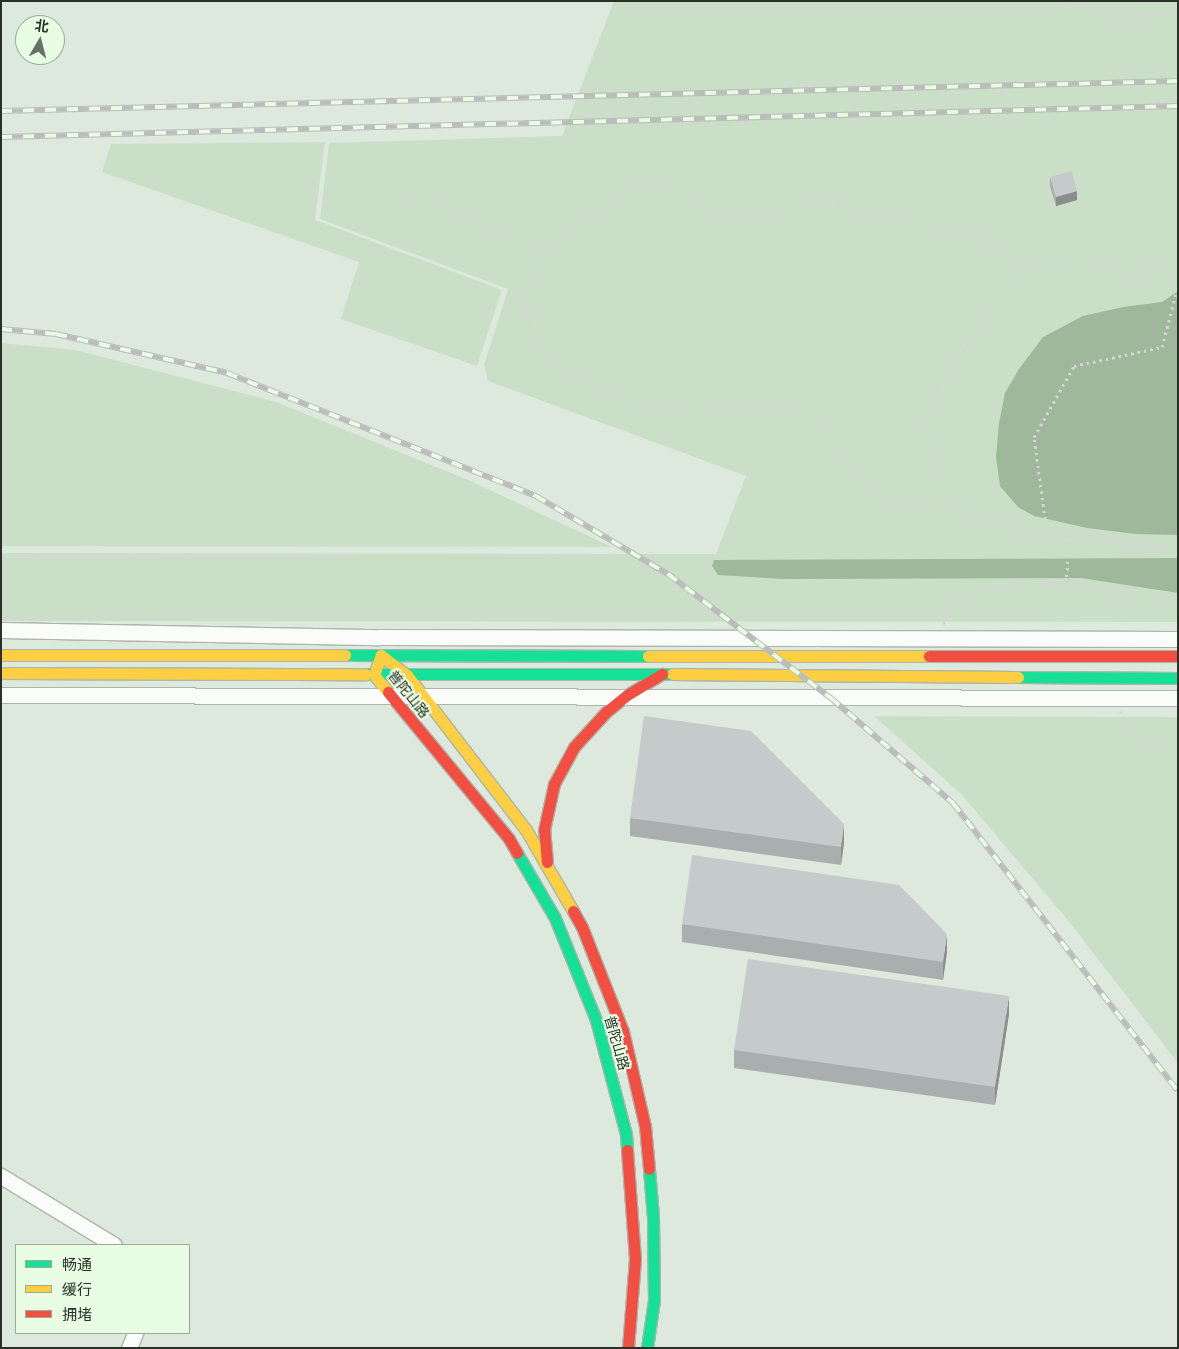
<!DOCTYPE html>
<html>
<head>
<meta charset="utf-8">
<style>
  body { margin:0 }
  #map { position:relative; width:1179px; height:1349px; overflow:hidden; background:#dee9dd; font-family:Montserrat,"Noto Sans SC",sans-serif }
  div>[style] { position:absolute }
  .green>* { inset:0; background:#cbdfc8 }
  .water>* { inset:0; background:#9fb79b }
  .path>* { height:3px; margin-top:-1.5px; transform-origin:0; background:repeating-linear-gradient(90deg,#d3d6d3 0 2.5px,transparent 0 6.5px) }
  .roads { filter:drop-shadow(1px 0 #acb5ab) drop-shadow(-1px 0 #acb5ab) drop-shadow(0 1px #acb5ab) drop-shadow(0 -1px #acb5ab) }
  .street>* { height:15px; margin:-7.5px; padding:0 7.5px; transform-origin:7.5px; border-radius:7.5px; background:#fafcfa }
  .fast>* { height:11px; margin:-5.5px; padding:0 5.5px; transform-origin:5.5px; border-radius:5.5px; background:#16e098 }
  .slow>* { height:11px; margin:-5.5px; padding:0 5.5px; transform-origin:5.5px; border-radius:5.5px; background:#ffcf43 }
  .jam>* { height:11px; margin:-5.5px; padding:0 5.5px; transform-origin:5.5px; border-radius:5.5px; background:#f24e42 }
  .rail>* { height:5.5px; margin-top:-2.75px; transform-origin:0; background:repeating-linear-gradient(90deg,#e8fde4 0 11px,#babdba 0 22px); box-sizing:border-box; border-block:1px solid #babdba }
  .wall>* { inset:0; background:#a9afae }
  .shaded-wall>* { inset:0; background:#8a8e8d }
  .building>* { inset:0; background:#c5cbca }
  span { translate:-50% -50%; white-space:nowrap; text-align:center; line-height:1.15; -webkit-text-stroke:4px #e8fde4; paint-order:stroke }
  .street-label { font-size:14px; color:#283027 }
  .frame { position:absolute; inset:0; border:2px solid #283027; pointer-events:none }
  .legend { position:absolute; left:15px; top:1244px; width:175px; height:90px; box-sizing:border-box; background:#e8fde4; border:1px solid #9bab98; margin:0; padding:6px 9px; list-style:none; font-size:15px; color:#283027 }
  .legend li { display:flex; align-items:center; gap:10px; height:25px }
  .legend b { width:25px; border:1px solid #9bab98 }
  .north { position:absolute; left:15px; top:15px; width:50px; height:50px; box-sizing:border-box; background:#e8fde4; border:1px solid #9bab98; border-radius:50%; rotate:8deg; font-size:14px; font-weight:700; line-height:20px; text-align:center; color:#283027 }
  .north::after { content:''; display:block; margin:auto; width:18px; height:22px; background:#687167; clip-path:polygon(50% 0,100% 100%,50% 72%,0 100%) }
</style>
</head>
<body>
<div id="map">
  <div class="green">
    <div style="clip-path:polygon(614px 1px,1178px 1px,1178px 622px,1px 621px,1px 553px,716px 554px,746px 476px,488px 381px,484px 365px,508px 289px,320px 219px,329px 143px,562px 136px)"></div>
    <div style="clip-path:polygon(325px 142px,315px 220px,502px 290px,477px 366px,341px 319px,359px 262px,102px 172px,111px 144px)"></div>
    <div style="clip-path:polygon(1px 343px,76px 350px,276px 402px,466px 479px,612px 547px,1px 546px)"></div>
    <div style="clip-path:polygon(874px 716px,1178px 717px,1178px 1063px,1071px 924px,961px 794px)"></div>
  </div>
  <div class="water">
    <div style="clip-path:polygon(1178px 291px,1178px 535px,1136px 534px,1087px 528px,1034px 516px,1018px 507px,1000px 486px,996px 457px,999px 423px,1005px 393px,1019px 369px,1043px 337px,1083px 316px,1123px 307px,1162px 302px)"></div>
    <div style="clip-path:polygon(1178px 558px,1178px 593px,1081px 578px,783px 579px,718px 575px,712px 566px,714px 560px)"></div>
  </div>
  <div class="path">
    <div style="left:1069px;top:1px;width:40px;rotate:26.6deg"></div>
    <div style="left:1105px;top:19px;width:50px;rotate:-4.6deg"></div>
    <div style="left:1155px;top:15px;width:24px;rotate:-15deg"></div>
    <div style="left:395px;top:188px;width:51px;rotate:19.5deg"></div>
    <div style="left:443px;top:205px;width:25px;rotate:34deg"></div>
    <div style="left:464px;top:219px;width:34px;rotate:23deg"></div>
    <div style="left:495px;top:232px;width:51px;rotate:17deg"></div>
    <div style="left:1178px;top:271px;width:53px;rotate:178.9deg"></div>
    <div style="left:1125px;top:272px;width:58px;rotate:-170deg"></div>
    <div style="left:1068px;top:262px;width:36px;rotate:174deg"></div>
    <div style="left:1032px;top:266px;width:9px;rotate:148deg"></div>
    <div style="left:1024px;top:271px;width:14px;rotate:146deg"></div>
    <div style="left:1012px;top:279px;width:133px;rotate:123.9deg"></div>
    <div style="left:938px;top:389px;width:33px;rotate:108deg"></div>
    <div style="left:928px;top:420px;width:29px;rotate:88deg"></div>
    <div style="left:929px;top:449px;width:40px;rotate:72deg"></div>
    <div style="left:941px;top:487px;width:14px;rotate:56deg"></div>
    <div style="left:949px;top:499px;width:34px;rotate:30deg"></div>
    <div style="left:978px;top:516px;width:34px;rotate:17deg"></div>
    <div style="left:1011px;top:526px;width:49px;rotate:9.5deg"></div>
    <div style="left:1059px;top:534px;width:74px;rotate:7deg"></div>
    <div style="left:1132px;top:543px;width:46px;rotate:2.5deg"></div>
    <div style="left:949px;top:499px;width:20px;rotate:162deg"></div>
    <div style="left:930px;top:505px;width:25px;rotate:175deg"></div>
    <div style="left:905px;top:507px;width:18px;rotate:-164deg"></div>
    <div style="left:888px;top:502px;width:21px;rotate:-143deg"></div>
    <div style="left:871px;top:489px;width:94px;rotate:-128.9deg"></div>
    <div style="left:812px;top:416px;width:30px;rotate:-156deg"></div>
    <div style="left:785px;top:404px;width:150px;rotate:-178.9deg"></div>
    <div style="left:635px;top:401px;width:69px;rotate:-158.7deg"></div>
    <div style="left:571px;top:376px;width:38px;rotate:-138deg"></div>
    <div style="left:543px;top:351px;width:27px;rotate:-118deg"></div>
    <div style="left:530px;top:327px;width:21px;rotate:-98deg"></div>
    <div style="left:527px;top:306px;width:43px;rotate:-80.5deg"></div>
    <div style="left:534px;top:264px;width:20px;rotate:-60deg"></div>
    <div style="left:544px;top:247px;width:39px;rotate:-30deg"></div>
    <div style="left:578px;top:227px;width:56px;rotate:-38.5deg"></div>
    <div style="left:622px;top:192px;width:30px;rotate:-8deg"></div>
    <div style="left:652px;top:188px;width:25px;rotate:2deg"></div>
    <div style="left:677px;top:189px;width:65px;rotate:29.3deg"></div>
    <div style="left:734px;top:221px;width:19px;rotate:3deg"></div>
    <div style="left:753px;top:222px;width:55px;rotate:-24.7deg"></div>
    <div style="left:803px;top:199px;width:35px;rotate:5deg"></div>
    <div style="left:838px;top:202px;width:47px;rotate:18.4deg"></div>
    <div style="left:883px;top:217px;width:28px;rotate:4deg"></div>
    <div style="left:911px;top:219px;width:38px;rotate:27deg"></div>
    <div style="left:945px;top:236px;width:37px;rotate:6deg"></div>
    <div style="left:982px;top:240px;width:36px;rotate:28deg"></div>
    <div style="left:1014px;top:257px;width:17px;rotate:54deg"></div>
    <div style="left:1047px;top:532px;width:96px;rotate:-97.8deg"></div>
    <div style="left:1034px;top:437px;width:81px;rotate:-60.6deg"></div>
    <div style="left:1074px;top:366px;width:90px;rotate:-12.2deg"></div>
    <div style="left:1162px;top:347px;width:63px;rotate:-75.3deg"></div>
    <div style="left:1066px;top:583px;width:48px;rotate:-85.2deg"></div>
    <div style="left:943px;top:624px;width:17px;rotate:-65deg"></div>
    <div style="left:950px;top:609px;width:31px;rotate:-33deg"></div>
    <div style="left:976px;top:592px;width:46px;rotate:-11.3deg"></div>
    <div style="left:1021px;top:583px;width:52px"></div>
    <div style="left:1073px;top:583px;width:50px;rotate:10.4deg"></div>
    <div style="left:1122px;top:592px;width:35px;rotate:16deg"></div>
    <div style="left:1156px;top:602px;width:22px;rotate:5deg"></div>
    <div style="left:1121px;top:711px;width:19px;rotate:87deg"></div>
    <div style="left:1122px;top:730px;width:59px;rotate:19.7deg"></div>
  </div>
  <div class="roads">
    <div class="street">
      <div style="left:1px;top:630px;width:379px;rotate:1.1deg"></div>
      <div style="left:380px;top:637px;width:798px;rotate:0.14deg"></div>
      <div style="left:1px;top:695px;width:1177px;rotate:0.15deg"></div>
      <div style="left:1px;top:1176px;width:132px;rotate:31.4deg"></div>
      <div style="left:129px;top:1348px;width:16px;rotate:-68deg"></div>
    </div>
    <div class="fast">
      <div style="left:345px;top:655px;width:303px;rotate:0.2deg"></div>
      <div style="left:366px;top:674px;width:306px"></div>
      <div style="left:1018px;top:677px;width:160px;rotate:0.4deg"></div>
      <div style="left:517px;top:853px;width:75px;rotate:59.7deg"></div>
      <div style="left:555px;top:918px;width:110px;rotate:68.1deg"></div>
      <div style="left:596px;top:1020px;width:118px;rotate:75.3deg"></div>
      <div style="left:626px;top:1134px;width:16px;rotate:86deg"></div>
      <div style="left:647px;top:1348px;width:49px;rotate:-81.7deg"></div>
      <div style="left:654px;top:1300px;width:83px;rotate:-90.7deg"></div>
      <div style="left:653px;top:1217px;width:48px;rotate:-94.8deg"></div>
    </div>
    <div class="slow">
      <div style="left:1px;top:655px;width:344px"></div>
      <div style="left:648px;top:656px;width:281px"></div>
      <div style="left:1px;top:673px;width:365px;rotate:0.2deg"></div>
      <div style="left:672px;top:674px;width:346px;rotate:0.5deg"></div>
      <div style="left:388px;top:692px;width:22px;rotate:-129deg"></div>
      <div style="left:374px;top:675px;width:21px;rotate:-71deg"></div>
      <div style="left:381px;top:655px;width:33px;rotate:38deg"></div>
      <div style="left:407px;top:675px;width:195px;rotate:52.5deg"></div>
      <div style="left:526px;top:830px;width:94px;rotate:59.9deg"></div>
    </div>
    <div class="jam">
      <div style="left:929px;top:656px;width:249px"></div>
      <div style="left:388px;top:692px;width:190px;rotate:50.5deg"></div>
      <div style="left:509px;top:839px;width:16px;rotate:60deg"></div>
      <div style="left:547px;top:862px;width:32px;rotate:-95deg"></div>
      <div style="left:544px;top:830px;width:47px;rotate:-77.7deg"></div>
      <div style="left:554px;top:784px;width:42px;rotate:-61.6deg"></div>
      <div style="left:574px;top:747px;width:47px;rotate:-47.6deg"></div>
      <div style="left:606px;top:712px;width:27px;rotate:-39deg"></div>
      <div style="left:627px;top:695px;width:41px;rotate:-31deg"></div>
      <div style="left:573px;top:911px;width:18px;rotate:61deg"></div>
      <div style="left:582px;top:927px;width:112px;rotate:68.5deg"></div>
      <div style="left:623px;top:1031px;width:98px;rotate:77deg"></div>
      <div style="left:645px;top:1126px;width:43px;rotate:84.7deg"></div>
      <div style="left:627px;top:1150px;width:109px;rotate:85.8deg"></div>
      <div style="left:635px;top:1259px;width:89px;rotate:94.5deg"></div>
    </div>
  </div>
  <div class="rail">
    <div style="left:1px;top:111px;width:1177px;rotate:-1.46deg"></div>
    <div style="left:1px;top:137px;width:1177px;rotate:-1.51deg"></div>
    <div style="left:1px;top:329px;width:55px;rotate:5.2deg"></div>
    <div style="left:56px;top:334px;width:175px;rotate:12.8deg"></div>
    <div style="left:227px;top:373px;width:333px;rotate:21.7deg"></div>
    <div style="left:536px;top:496px;width:153px;rotate:30.6deg"></div>
    <div style="left:668px;top:574px;width:205px;rotate:37.3deg"></div>
    <div style="left:831px;top:698px;width:161px;rotate:40.7deg"></div>
    <div style="left:953px;top:803px;width:365px;rotate:52deg"></div>
  </div>
  <div class="wall">
    <div style="clip-path:polygon(1050px 177px,1077px 200px,1056px 206px,1050px 186px)"></div>
    <div style="clip-path:polygon(630px 818px,844px 842px,841px 865px,630px 836px)"></div>
    <div style="clip-path:polygon(682px 924px,947px 952px,943px 980px,682px 942px)"></div>
    <div style="clip-path:polygon(1009px 1014px,995px 1105px,734px 1068px,734px 1050px)"></div>
  </div>
  <div class="shaded-wall">
    <div style="clip-path:polygon(1077px 191px,1077px 200px,1056px 206px,1056px 197px)"></div>
    <div style="clip-path:polygon(844px 824px,844px 842px,841px 865px,841px 847px)"></div>
    <div style="clip-path:polygon(947px 934px,947px 952px,943px 980px,943px 962px)"></div>
    <div style="clip-path:polygon(1009px 996px,1009px 1014px,995px 1105px,995px 1087px)"></div>
  </div>
  <div class="building">
    <div style="clip-path:polygon(1072px 171px,1077px 191px,1056px 197px,1050px 177px)"></div>
    <div style="clip-path:polygon(644px 716px,751px 731px,844px 824px,841px 847px,630px 818px)"></div>
    <div style="clip-path:polygon(692px 855px,899px 885px,947px 934px,943px 962px,682px 924px)"></div>
    <div style="clip-path:polygon(748px 959px,1009px 996px,995px 1087px,734px 1050px)"></div>
  </div>
  <div class="street-label">
    <span style="left:409px;top:694px;rotate:51deg">普陀山路</span>
    <span style="left:617px;top:1043px;rotate:74deg">普陀山路</span>
  </div>
  <div class="frame"></div>
  <ul class="legend">
  <li><b style="height:6px;background:#16e098"></b>畅通</li>
  <li><b style="height:6px;background:#ffcf43"></b>缓行</li>
  <li><b style="height:6px;background:#f24e42"></b>拥堵</li>
  </ul>
  <div class="north">北</div>
</div>
</body>
</html>
